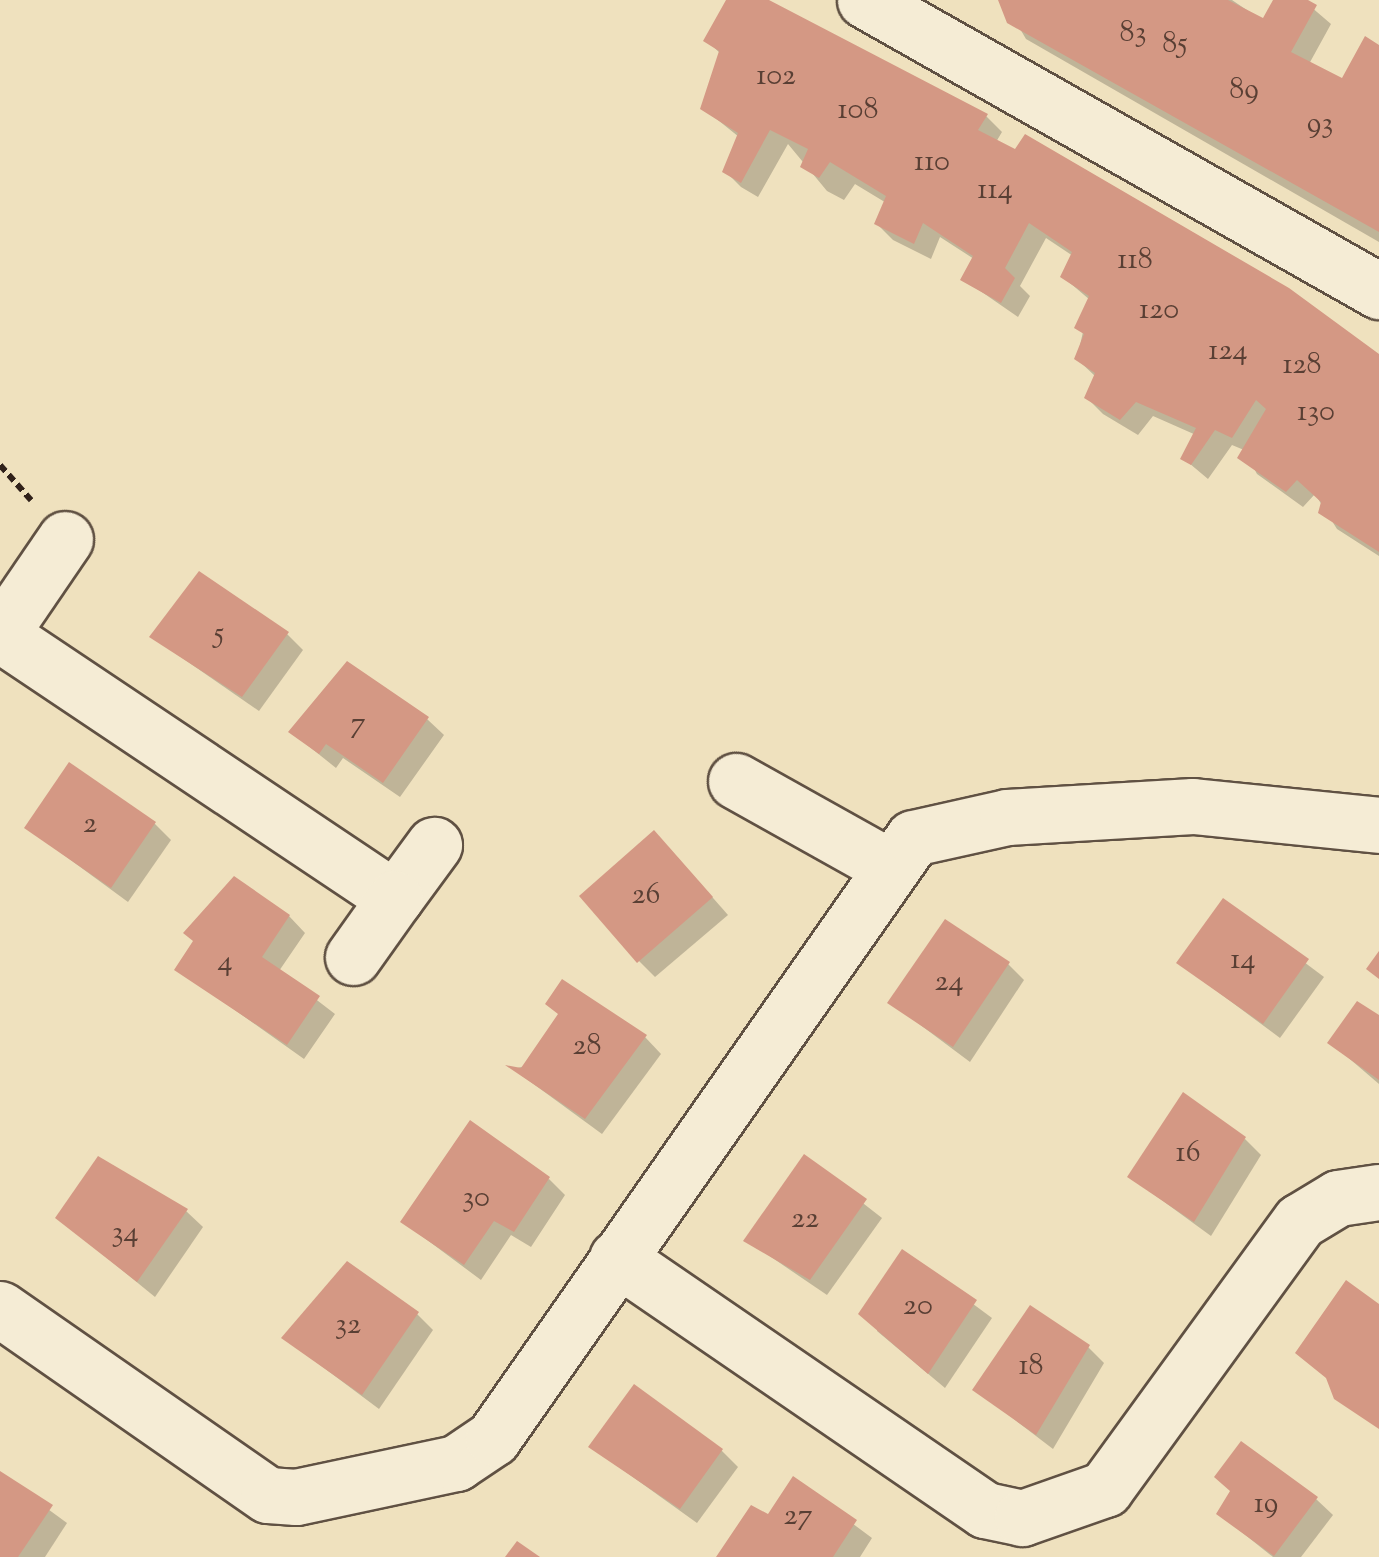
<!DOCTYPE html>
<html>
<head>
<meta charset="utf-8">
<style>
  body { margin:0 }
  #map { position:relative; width:1379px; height:1557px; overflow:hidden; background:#efe1be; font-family:"Sorts Mill Goudy",serif }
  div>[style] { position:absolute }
  .shadow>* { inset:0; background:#0003 }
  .building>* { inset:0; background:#d49884 }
  .path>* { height:6px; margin-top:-3px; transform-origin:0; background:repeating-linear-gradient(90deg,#30211a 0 8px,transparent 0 13px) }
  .roads { filter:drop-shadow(2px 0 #605143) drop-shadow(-2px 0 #605143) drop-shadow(0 2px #605143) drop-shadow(0 -2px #605143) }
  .minor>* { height:55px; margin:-27.5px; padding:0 27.5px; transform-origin:27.5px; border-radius:27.5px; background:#f5ecd5 }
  span { translate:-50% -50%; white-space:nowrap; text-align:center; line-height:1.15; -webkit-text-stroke:10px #f5ecd5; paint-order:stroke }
  .number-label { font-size:30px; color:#593f34 }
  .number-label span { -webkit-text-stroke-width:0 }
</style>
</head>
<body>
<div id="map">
  <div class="shadow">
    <div style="clip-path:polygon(729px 0,763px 0,986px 116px,1002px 132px,996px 142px,1379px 357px,1379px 556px,1337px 529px,1315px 494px,1303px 507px,1257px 474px,1244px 450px,1232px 445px,1208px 479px,1183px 458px,1196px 435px,1153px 416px,1138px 435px,1103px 414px,1087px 398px,1096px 377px,1077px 359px,1090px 300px,1063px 277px,1073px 256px,1046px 238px,1020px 286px,1030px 296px,1018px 317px,963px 279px,974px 259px,940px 237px,931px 259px,893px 240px,877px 224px,888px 204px,855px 184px,844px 200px,827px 191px,788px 144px,758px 197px,741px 187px,725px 171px,739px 137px,703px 108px,721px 54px,706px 40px)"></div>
    <div style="clip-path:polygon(1003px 0,1232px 0,1263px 21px,1276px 0,1303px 0,1331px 24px,1309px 64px,1343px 82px,1379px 48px,1379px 242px,1026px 39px)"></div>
    <div style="clip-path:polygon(287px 634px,303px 650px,259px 711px,152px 637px)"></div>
    <div style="clip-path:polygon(427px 719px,444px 735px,400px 797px,343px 758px,336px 768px,291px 732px)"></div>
    <div style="clip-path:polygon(155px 824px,171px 840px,128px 902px,27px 828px)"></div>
    <div style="clip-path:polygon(670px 849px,728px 915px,655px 977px,639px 961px)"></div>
    <div style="clip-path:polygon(1224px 902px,1324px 977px,1280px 1038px,1179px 963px)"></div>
    <div style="clip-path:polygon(289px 916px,305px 933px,279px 971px,335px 1014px,304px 1059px,177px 969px)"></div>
    <div style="clip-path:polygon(1008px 964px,1024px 980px,970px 1062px,891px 1003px)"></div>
    <div style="clip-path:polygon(1379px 1017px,1379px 1084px,1330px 1042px)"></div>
    <div style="clip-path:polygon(645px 1037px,661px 1054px,602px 1134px,513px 1069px)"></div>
    <div style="clip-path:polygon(1245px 1139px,1261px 1155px,1211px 1236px,1130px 1177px)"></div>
    <div style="clip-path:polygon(805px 1158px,882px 1218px,827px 1295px,746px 1240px)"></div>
    <div style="clip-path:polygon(549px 1179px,565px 1195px,531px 1247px,511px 1235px,481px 1280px,403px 1222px)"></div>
    <div style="clip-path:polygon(186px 1211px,203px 1227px,155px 1297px,58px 1218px)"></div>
    <div style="clip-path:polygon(903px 1252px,992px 1318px,945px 1388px,877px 1331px)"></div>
    <div style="clip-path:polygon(417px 1314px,433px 1330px,379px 1409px,284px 1338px)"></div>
    <div style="clip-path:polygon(1088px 1347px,1104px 1363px,1053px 1449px,976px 1390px)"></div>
    <div style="clip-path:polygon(591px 1447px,721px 1450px,738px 1467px,697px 1523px)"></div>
    <div style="clip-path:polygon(0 1474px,67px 1523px,45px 1557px,0 1557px)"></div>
    <div style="clip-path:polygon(794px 1480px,872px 1538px,860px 1557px,719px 1557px,768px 1517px)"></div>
    <div style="clip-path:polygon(1316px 1499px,1333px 1515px,1301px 1557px,1273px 1557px,1219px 1514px)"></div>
  </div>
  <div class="building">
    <div style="clip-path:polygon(726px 0,769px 0,988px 114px,978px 130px,1015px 149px,1025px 134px,1289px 288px,1379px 354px,1379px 552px,1318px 513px,1321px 502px,1297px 480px,1286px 492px,1237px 458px,1266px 409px,1256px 400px,1232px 438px,1215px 430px,1191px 465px,1180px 459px,1196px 428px,1136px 402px,1120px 420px,1084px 398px,1095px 373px,1074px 359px,1084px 334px,1074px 328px,1089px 296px,1060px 277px,1072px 252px,1029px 223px,1005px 268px,1015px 278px,1001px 303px,960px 280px,973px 256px,923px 223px,914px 244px,874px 224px,886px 196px,830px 162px,819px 178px,800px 167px,808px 149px,770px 130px,741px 183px,722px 172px,738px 133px,700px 109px,719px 51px,703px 41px)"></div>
    <div style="clip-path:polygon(998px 0,1228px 0,1263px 18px,1273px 0,1308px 0,1317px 5px,1291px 52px,1342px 78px,1365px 36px,1379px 45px,1379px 232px,1007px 23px)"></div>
    <div style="clip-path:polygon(199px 571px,289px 632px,242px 697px,149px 637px)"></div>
    <div style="clip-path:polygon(347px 661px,429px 717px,383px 783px,326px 744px,319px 754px,288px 732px)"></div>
    <div style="clip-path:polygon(69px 762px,156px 822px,111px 888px,24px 828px)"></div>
    <div style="clip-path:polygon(654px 830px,713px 897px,637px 963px,579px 896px)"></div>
    <div style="clip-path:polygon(234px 876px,290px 915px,262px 957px,320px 996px,287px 1045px,174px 970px,193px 941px,183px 933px)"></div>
    <div style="clip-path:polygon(1223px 898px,1309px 959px,1263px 1024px,1176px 963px)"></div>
    <div style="clip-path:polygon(945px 919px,1010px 962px,953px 1047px,887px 1003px)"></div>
    <div style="clip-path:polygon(1379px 951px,1379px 979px,1366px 969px)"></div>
    <div style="clip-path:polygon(562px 979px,647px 1035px,585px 1119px,505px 1065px,521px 1068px,558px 1014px,545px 1004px)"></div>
    <div style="clip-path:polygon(1357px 1001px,1379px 1015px,1379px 1080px,1327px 1043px)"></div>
    <div style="clip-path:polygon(1183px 1092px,1246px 1137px,1194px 1222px,1127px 1177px)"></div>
    <div style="clip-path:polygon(470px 1120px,550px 1177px,514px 1232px,494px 1221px,464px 1265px,400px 1222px)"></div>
    <div style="clip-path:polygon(804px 1154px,867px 1199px,810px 1280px,743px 1241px)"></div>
    <div style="clip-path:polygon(98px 1156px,188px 1209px,137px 1282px,55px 1218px)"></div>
    <div style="clip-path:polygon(902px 1249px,977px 1300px,928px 1374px,858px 1314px)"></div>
    <div style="clip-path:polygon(347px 1261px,419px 1312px,362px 1395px,281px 1338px)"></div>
    <div style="clip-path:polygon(1346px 1280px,1379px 1304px,1379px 1429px,1334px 1399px,1326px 1378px,1295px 1353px)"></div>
    <div style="clip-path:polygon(1030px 1305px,1090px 1345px,1036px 1435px,972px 1390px)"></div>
    <div style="clip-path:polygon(634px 1384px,723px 1449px,680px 1509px,588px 1447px)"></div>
    <div style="clip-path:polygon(1241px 1441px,1318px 1497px,1274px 1556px,1216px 1514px,1230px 1491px,1214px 1477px)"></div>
    <div style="clip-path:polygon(0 1471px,53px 1505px,18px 1557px,0 1557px)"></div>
    <div style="clip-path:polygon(793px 1476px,857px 1520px,833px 1557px,716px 1557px,751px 1505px,768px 1514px)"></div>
    <div style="clip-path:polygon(517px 1541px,540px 1557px,505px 1557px)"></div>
  </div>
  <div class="path">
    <div style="left:0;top:465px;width:47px;rotate:48.5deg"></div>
  </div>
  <div class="roads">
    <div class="minor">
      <div style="left:865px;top:0;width:591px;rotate:29.52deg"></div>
      <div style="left:3px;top:630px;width:110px;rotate:-55.7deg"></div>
      <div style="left:0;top:634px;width:475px;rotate:33.8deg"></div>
      <div style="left:395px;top:898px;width:66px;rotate:-53.7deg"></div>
      <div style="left:736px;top:781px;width:176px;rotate:29.2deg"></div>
      <div style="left:353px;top:957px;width:72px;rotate:-54.6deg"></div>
      <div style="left:617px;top:1258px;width:446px;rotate:34.4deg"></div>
      <div style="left:985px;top:1510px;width:38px;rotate:12deg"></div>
      <div style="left:1022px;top:1518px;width:88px;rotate:-19.3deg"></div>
      <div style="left:1105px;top:1489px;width:331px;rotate:-54deg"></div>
      <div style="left:1300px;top:1221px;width:44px;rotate:-31.2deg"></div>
      <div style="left:1338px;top:1198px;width:41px;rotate:-8.3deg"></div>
      <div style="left:0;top:1309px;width:326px;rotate:34.8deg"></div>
      <div style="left:268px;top:1495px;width:28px;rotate:4deg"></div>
      <div style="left:296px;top:1497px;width:164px;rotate:-12deg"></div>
      <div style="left:456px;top:1463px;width:45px;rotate:-34deg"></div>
      <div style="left:493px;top:1438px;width:732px;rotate:-55.01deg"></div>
      <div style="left:913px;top:838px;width:96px;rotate:-12.6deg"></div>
      <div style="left:1007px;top:817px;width:186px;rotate:-3.4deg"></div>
      <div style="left:1193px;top:806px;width:187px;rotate:5.8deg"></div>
    </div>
  </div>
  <div class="number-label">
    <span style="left:1133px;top:34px">83</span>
    <span style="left:1175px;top:45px">85</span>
    <span style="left:776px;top:77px">102</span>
    <span style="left:1244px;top:91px">89</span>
    <span style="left:858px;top:111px">108</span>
    <span style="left:1320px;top:125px">93</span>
    <span style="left:932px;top:163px">110</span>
    <span style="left:995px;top:191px">114</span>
    <span style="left:1135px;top:261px">118</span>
    <span style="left:1159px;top:311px">120</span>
    <span style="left:1228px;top:352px">124</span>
    <span style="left:1302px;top:366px">128</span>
    <span style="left:1316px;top:413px">130</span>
    <span style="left:219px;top:635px">5</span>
    <span style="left:358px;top:725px">7</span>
    <span style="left:90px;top:825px">2</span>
    <span style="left:646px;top:896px">26</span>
    <span style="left:1243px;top:961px">14</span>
    <span style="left:225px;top:963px">4</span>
    <span style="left:949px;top:983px">24</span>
    <span style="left:587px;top:1047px">28</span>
    <span style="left:1188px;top:1154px">16</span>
    <span style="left:476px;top:1199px">30</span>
    <span style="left:805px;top:1220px">22</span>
    <span style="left:125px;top:1234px">34</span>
    <span style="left:918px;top:1307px">20</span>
    <span style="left:348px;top:1326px">32</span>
    <span style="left:1031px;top:1367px">18</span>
    <span style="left:1266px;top:1505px">19</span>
    <span style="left:798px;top:1517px">27</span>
  </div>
</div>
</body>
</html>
